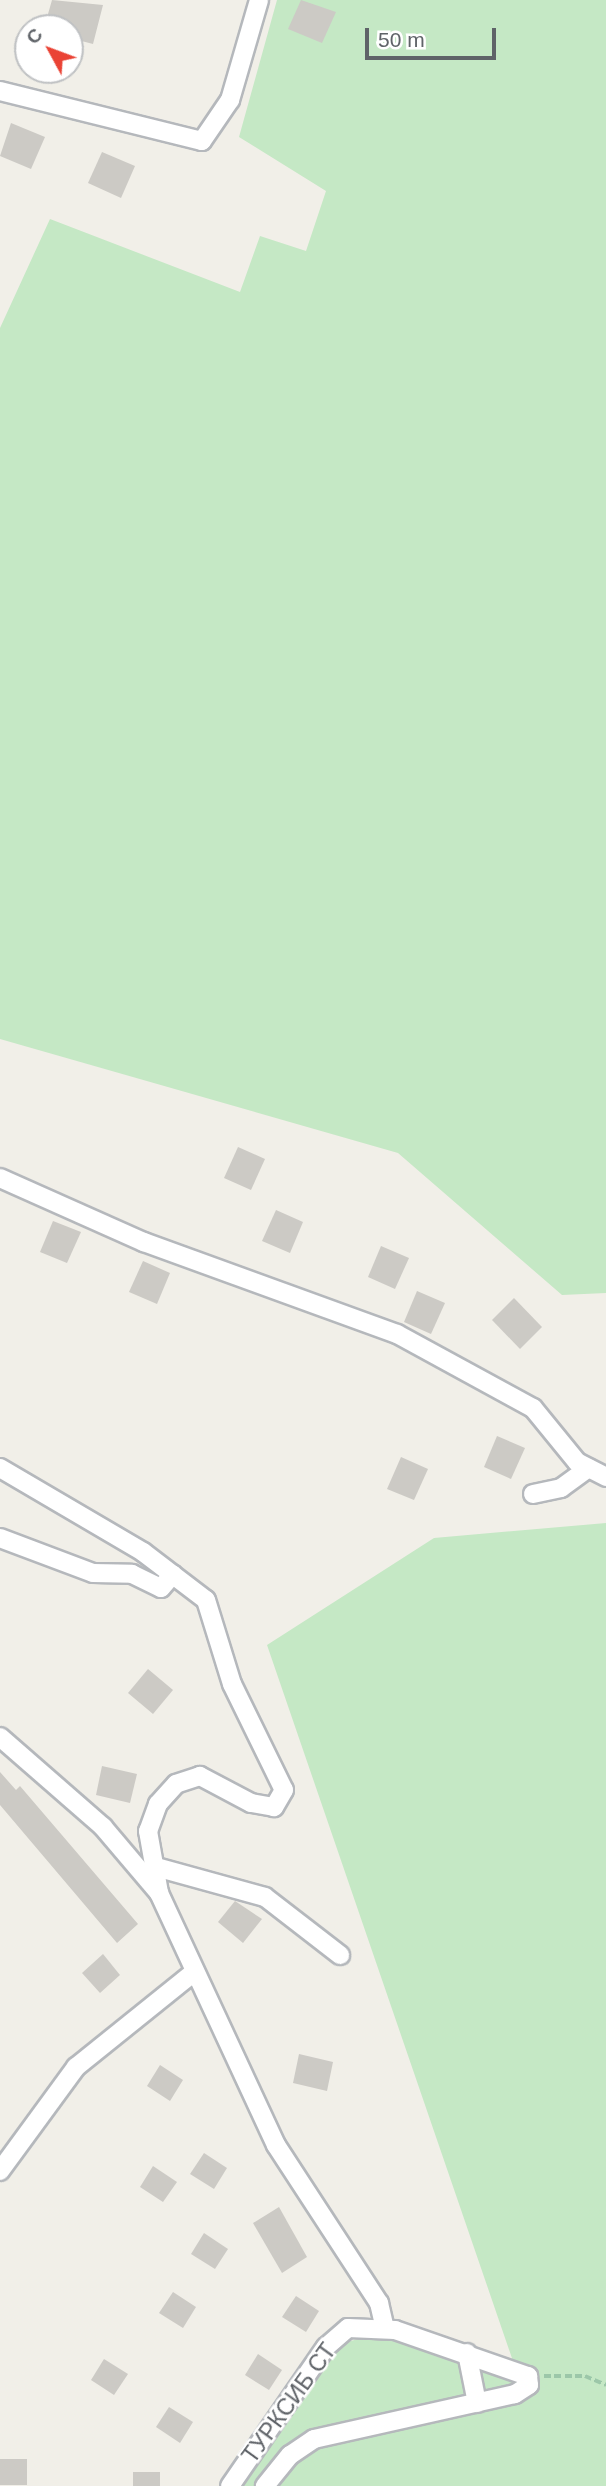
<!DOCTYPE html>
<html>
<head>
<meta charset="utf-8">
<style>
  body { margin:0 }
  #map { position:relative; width:606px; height:2486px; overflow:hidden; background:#f1efe8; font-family:Helvetica,sans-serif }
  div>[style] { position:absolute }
  .green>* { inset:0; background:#c5e8c5 }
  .building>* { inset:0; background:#cccac5 }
  .path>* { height:3.5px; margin-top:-1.75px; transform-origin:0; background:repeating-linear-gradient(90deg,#9cc7a9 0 7px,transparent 0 10.5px) }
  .roads { filter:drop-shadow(2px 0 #b5b8bc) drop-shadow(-2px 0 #b5b8bc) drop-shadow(0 2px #b5b8bc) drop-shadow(0 -2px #b5b8bc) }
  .minor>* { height:18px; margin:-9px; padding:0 9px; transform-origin:9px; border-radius:9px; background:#fff }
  span { translate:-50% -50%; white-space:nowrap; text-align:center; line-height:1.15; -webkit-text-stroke:5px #fff; paint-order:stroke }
  .street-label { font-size:23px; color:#5f6368 }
  .north { position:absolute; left:14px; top:14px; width:70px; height:70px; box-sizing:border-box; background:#fff; border:2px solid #bfc1c3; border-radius:50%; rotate:311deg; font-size:19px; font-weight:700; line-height:28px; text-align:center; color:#5f6368 }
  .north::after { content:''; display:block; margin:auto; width:24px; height:32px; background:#ea4335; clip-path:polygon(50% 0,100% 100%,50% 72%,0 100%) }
  .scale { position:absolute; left:365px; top:28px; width:131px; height:32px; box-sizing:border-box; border:4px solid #5f6368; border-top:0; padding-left:9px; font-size:21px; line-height:24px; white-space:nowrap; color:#5f6368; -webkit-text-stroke:5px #fff; paint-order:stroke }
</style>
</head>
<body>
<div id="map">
  <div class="green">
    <div style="clip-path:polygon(277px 0,606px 0,606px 1293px,562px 1295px,398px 1153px,0 1039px,0 328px,50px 219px,240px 292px,260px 236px,306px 251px,326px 191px,239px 137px)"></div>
    <div style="clip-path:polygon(606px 1523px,606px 2486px,228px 2486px,326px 2347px,395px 2330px,515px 2367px,267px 1645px,434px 1538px)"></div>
  </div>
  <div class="building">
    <div style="clip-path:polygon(52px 0,103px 5px,93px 44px,70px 38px,70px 28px,44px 28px)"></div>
    <div style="clip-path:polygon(301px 0,336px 12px,322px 43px,288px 29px)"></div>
    <div style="clip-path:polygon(11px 123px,45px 137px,31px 169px,0 156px)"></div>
    <div style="clip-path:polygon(102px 152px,135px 166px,121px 198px,88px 183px)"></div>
    <div style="clip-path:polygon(238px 1147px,265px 1159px,251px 1190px,224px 1178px)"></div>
    <div style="clip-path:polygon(276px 1210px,303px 1222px,290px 1253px,262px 1241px)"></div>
    <div style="clip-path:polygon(53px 1221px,81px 1232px,67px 1263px,40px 1252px)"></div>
    <div style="clip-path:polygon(381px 1246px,409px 1258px,395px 1289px,368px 1277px)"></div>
    <div style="clip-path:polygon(143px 1261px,170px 1273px,157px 1304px,129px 1292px)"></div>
    <div style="clip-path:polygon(417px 1291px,445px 1303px,431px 1334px,404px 1322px)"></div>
    <div style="clip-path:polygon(514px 1298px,542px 1327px,520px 1349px,492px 1320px)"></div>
    <div style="clip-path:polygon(497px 1436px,525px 1448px,511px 1479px,484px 1467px)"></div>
    <div style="clip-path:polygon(401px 1457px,428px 1469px,414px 1500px,387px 1489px)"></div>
    <div style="clip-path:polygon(148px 1669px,173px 1690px,153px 1714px,128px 1693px)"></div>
    <div style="clip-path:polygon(102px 1766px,137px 1774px,130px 1803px,96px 1795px)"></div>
    <div style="clip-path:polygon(0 1772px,16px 1790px,20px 1786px,138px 1924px,117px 1943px,0 1805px)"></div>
    <div style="clip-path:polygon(235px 1901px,262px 1919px,243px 1943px,218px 1922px)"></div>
    <div style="clip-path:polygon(103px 1954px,120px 1975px,100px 1993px,82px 1973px)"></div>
    <div style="clip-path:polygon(299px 2054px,333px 2062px,327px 2091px,293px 2083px)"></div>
    <div style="clip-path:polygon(160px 2065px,183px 2080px,170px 2101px,147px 2086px)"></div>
    <div style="clip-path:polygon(204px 2153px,227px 2168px,214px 2189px,190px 2174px)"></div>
    <div style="clip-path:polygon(153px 2166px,177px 2182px,163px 2202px,140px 2187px)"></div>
    <div style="clip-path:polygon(279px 2207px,307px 2257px,282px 2273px,253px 2223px)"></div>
    <div style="clip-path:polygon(204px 2233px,228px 2249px,215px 2269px,191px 2254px)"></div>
    <div style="clip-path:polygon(173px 2292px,196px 2307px,183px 2328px,159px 2313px)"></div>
    <div style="clip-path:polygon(296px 2296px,319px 2311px,306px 2332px,282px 2317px)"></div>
    <div style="clip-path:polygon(258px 2354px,282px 2370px,269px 2390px,245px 2375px)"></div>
    <div style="clip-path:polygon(104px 2359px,128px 2374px,114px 2395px,91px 2380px)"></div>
    <div style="clip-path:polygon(169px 2407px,193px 2422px,180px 2443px,156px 2427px)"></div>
    <div style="clip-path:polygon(0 2459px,27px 2459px,27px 2485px,0 2485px)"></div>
    <div style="clip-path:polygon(133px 2472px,160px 2472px,160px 2486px,133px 2486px)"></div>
  </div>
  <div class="path">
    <div style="left:544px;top:2376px;width:41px"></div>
    <div style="left:585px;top:2376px;width:23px;rotate:23deg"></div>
  </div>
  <div class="roads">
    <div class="minor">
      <div style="left:0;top:91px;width:208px;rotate:13.9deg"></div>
      <div style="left:202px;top:141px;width:50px;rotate:-55.7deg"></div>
      <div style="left:230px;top:100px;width:104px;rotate:-73.8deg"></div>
      <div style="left:0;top:1178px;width:158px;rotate:24deg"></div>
      <div style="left:144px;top:1242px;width:269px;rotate:20deg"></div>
      <div style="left:397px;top:1334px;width:155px;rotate:28.6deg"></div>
      <div style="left:533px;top:1408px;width:70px;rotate:50.8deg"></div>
      <div style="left:577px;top:1462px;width:33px;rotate:27deg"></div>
      <div style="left:0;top:1468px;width:166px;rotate:30.4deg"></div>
      <div style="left:143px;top:1552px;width:79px;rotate:37.3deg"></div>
      <div style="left:206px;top:1600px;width:88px;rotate:72.8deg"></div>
      <div style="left:232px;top:1684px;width:118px;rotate:63.9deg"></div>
      <div style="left:284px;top:1790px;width:20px;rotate:120deg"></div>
      <div style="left:274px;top:1807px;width:23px;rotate:-170deg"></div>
      <div style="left:251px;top:1803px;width:58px;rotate:-152.1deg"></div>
      <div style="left:200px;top:1776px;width:25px;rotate:162deg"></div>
      <div style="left:176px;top:1784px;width:27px;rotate:132deg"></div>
      <div style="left:158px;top:1804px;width:29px;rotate:110deg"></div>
      <div style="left:148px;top:1831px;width:63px;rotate:79.9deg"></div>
      <div style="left:533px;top:1494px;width:29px;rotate:-12deg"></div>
      <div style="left:561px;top:1488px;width:34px;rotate:-36deg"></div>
      <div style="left:0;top:1538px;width:99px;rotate:20.6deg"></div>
      <div style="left:93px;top:1573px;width:39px;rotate:1deg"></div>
      <div style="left:132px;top:1574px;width:32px;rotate:26deg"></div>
      <div style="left:161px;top:1588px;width:18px;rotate:-49deg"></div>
      <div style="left:0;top:1737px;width:137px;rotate:41.1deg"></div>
      <div style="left:103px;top:1827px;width:87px;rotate:49.7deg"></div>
      <div style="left:159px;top:1893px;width:278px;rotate:65.1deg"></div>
      <div style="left:276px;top:2145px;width:189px;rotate:56.9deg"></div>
      <div style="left:379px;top:2303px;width:26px;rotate:77deg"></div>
      <div style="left:156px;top:1867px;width:113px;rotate:15.4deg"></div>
      <div style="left:265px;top:1897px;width:95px;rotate:37.7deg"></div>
      <div style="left:0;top:2171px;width:129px;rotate:-53.8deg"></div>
      <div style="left:76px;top:2067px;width:151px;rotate:-38.8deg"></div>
      <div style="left:467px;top:2353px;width:51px;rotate:78.7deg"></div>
      <div style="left:230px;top:2486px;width:169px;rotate:-55.4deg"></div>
      <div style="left:326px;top:2347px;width:29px;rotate:-41deg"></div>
      <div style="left:348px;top:2328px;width:47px;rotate:2.4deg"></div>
      <div style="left:395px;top:2330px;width:141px;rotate:19.1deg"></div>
      <div style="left:528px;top:2376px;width:9px;rotate:84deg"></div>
      <div style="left:529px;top:2385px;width:17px;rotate:147deg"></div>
      <div style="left:515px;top:2394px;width:206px;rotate:167.4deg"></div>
      <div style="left:314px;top:2439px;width:29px;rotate:146deg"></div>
      <div style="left:290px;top:2455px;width:40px;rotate:129deg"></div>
    </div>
  </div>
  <div class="street-label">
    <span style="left:289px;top:2403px;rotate:-54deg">ТУРКСИБ СТ</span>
  </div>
  <div class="north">С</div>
  <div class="scale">50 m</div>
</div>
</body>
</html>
